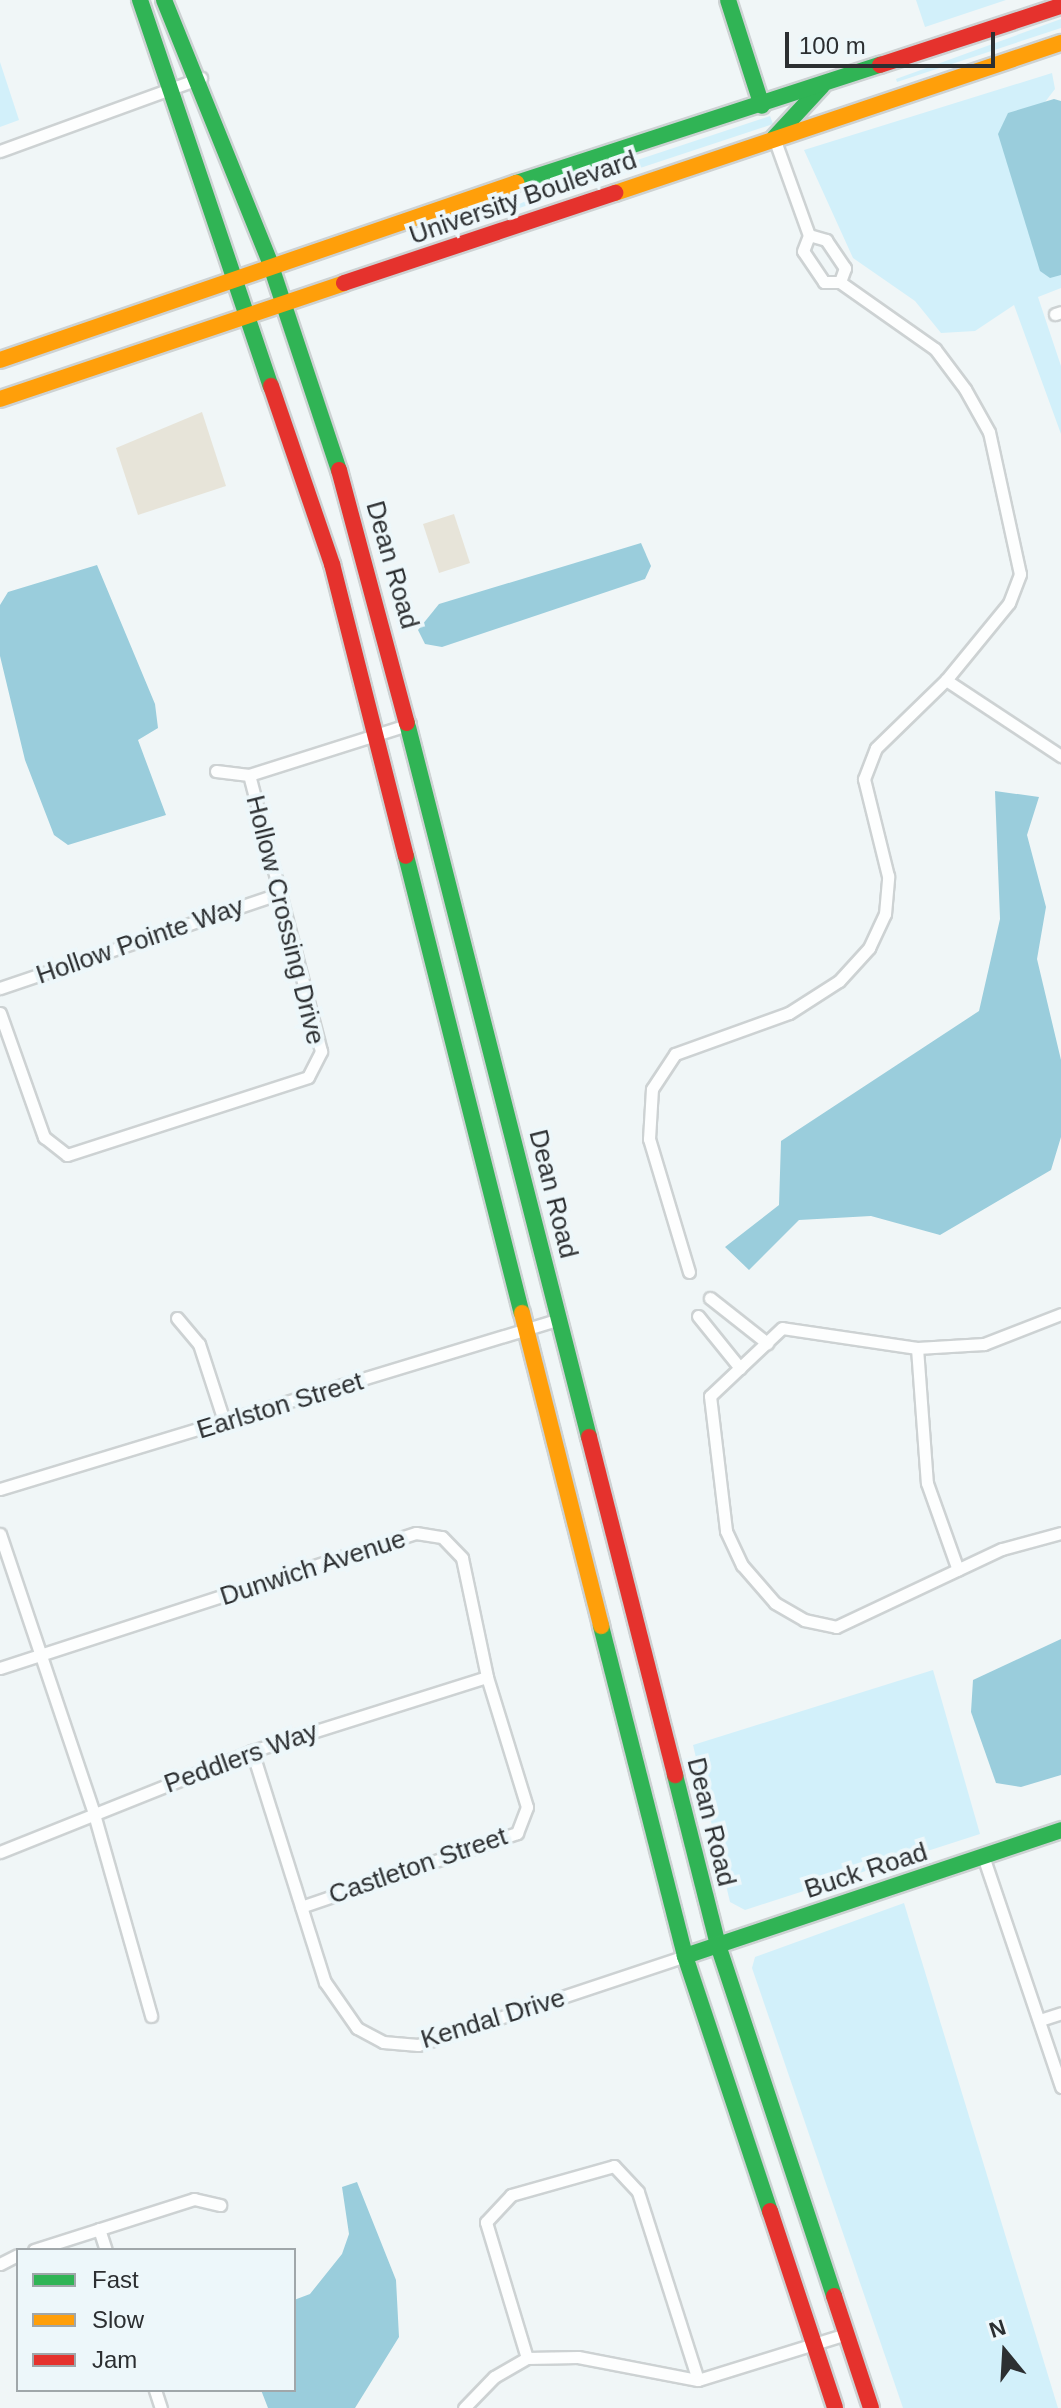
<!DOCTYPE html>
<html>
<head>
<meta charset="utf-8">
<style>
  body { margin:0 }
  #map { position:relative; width:1061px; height:2408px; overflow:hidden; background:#f0f6f7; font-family:Helvetica,sans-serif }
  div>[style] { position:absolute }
  .green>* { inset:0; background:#d2f0fa }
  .water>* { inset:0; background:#9acddc }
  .building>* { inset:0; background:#e7e4d9 }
  .roads { filter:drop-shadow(2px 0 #cdd2d3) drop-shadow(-2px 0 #cdd2d3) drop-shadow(0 2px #cdd2d3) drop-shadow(0 -2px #cdd2d3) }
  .street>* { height:11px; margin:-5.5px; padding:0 5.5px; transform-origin:5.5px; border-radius:5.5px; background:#fdfefe }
  .fast>* { height:16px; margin:-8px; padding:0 8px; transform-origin:8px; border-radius:8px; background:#30b455 }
  .slow>* { height:16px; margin:-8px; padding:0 8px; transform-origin:8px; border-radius:8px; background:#ff9f0a }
  .jam>* { height:16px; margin:-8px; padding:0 8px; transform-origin:8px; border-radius:8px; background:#e5322d }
  span { translate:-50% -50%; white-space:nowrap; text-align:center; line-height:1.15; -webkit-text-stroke:8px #edf7fa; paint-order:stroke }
  .street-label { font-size:26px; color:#2c2f31 }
  .legend { position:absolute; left:16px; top:2248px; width:280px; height:144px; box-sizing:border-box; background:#edf7fa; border:2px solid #a0a7aa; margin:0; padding:10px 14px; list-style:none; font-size:24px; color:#2c2f31 }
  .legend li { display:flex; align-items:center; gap:16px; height:40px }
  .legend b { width:40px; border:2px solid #a0a7aa }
  .north { position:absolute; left:965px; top:2312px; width:80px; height:80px; -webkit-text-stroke:6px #edf7fa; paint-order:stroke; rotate:342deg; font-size:22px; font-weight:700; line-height:32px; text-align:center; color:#2c2f31 }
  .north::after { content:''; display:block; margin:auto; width:28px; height:36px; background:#2c2f31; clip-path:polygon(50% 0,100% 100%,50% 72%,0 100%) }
  .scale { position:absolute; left:785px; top:32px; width:210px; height:36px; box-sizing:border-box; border:4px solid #2c2f31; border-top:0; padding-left:10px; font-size:24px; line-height:28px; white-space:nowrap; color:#2c2f31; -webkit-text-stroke:6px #edf7fa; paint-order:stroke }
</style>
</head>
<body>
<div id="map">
  <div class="green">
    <div style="clip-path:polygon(916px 0,1006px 0,925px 27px)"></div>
    <div style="clip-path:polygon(1061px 19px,1061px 28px,897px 82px,896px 79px)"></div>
    <div style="clip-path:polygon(0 62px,19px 120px,0 127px)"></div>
    <div style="clip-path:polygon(1052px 73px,1055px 89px,1045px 102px,1061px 103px,1061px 288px,1038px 297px,1061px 366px,1061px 434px,1014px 305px,975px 331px,941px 333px,915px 301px,853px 258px,804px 150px)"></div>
    <div style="clip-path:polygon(770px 116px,773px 124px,477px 222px,571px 182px)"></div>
    <div style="clip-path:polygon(933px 1670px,980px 1834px,745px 1910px,730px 1902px,693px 1745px)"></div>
    <div style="clip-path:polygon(904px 1903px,1058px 2408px,903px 2408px,752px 1968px,755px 1957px)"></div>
  </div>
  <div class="water">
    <div style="clip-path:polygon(1054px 99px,1061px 101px,1061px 275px,1050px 278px,1040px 271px,998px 134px,1008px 113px)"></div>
    <div style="clip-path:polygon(641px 543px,651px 566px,645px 579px,442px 647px,425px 644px,418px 630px,439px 604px)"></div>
    <div style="clip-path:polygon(97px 565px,155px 704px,158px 728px,138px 740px,166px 815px,68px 845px,54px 835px,25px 760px,0 656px,0 605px,8px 592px)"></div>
    <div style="clip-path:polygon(995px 791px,1039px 797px,1027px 835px,1046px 907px,1037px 959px,1061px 1060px,1061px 1137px,1051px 1170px,940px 1235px,871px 1216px,799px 1220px,749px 1270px,725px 1247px,779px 1205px,781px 1141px,979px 1011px,1000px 919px)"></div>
    <div style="clip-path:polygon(1061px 1639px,1061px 1775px,1021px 1787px,996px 1783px,971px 1712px,973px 1680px)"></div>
    <div style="clip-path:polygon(357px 2182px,396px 2280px,399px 2337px,355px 2408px,268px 2408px,261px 2390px,294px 2390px,294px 2300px,310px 2294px,342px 2254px,349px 2234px,342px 2187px)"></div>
  </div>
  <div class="building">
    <div style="clip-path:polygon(202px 412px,226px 486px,138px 515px,116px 448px)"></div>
    <div style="clip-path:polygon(454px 514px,470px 563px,439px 573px,423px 524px)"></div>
  </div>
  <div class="roads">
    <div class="street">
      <div style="left:774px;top:138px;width:103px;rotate:70.2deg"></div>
      <div style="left:0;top:151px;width:214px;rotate:-20deg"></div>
      <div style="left:1055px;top:314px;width:6px;rotate:-18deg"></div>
      <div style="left:946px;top:680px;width:138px;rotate:33.5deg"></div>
      <div style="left:216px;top:771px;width:33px;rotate:7deg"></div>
      <div style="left:249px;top:775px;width:169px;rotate:-17.6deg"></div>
      <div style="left:0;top:988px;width:296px;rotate:-18.7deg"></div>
      <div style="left:0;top:1013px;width:132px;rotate:70.5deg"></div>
      <div style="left:44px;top:1137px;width:29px;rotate:38deg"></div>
      <div style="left:67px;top:1155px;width:253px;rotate:-17.9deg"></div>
      <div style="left:308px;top:1077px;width:29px;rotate:-63deg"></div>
      <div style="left:321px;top:1051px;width:285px;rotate:-104.6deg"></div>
      <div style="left:689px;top:1272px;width:139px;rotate:-106.7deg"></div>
      <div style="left:649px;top:1139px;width:50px;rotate:-86.6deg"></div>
      <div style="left:652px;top:1089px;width:42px;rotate:-56.7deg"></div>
      <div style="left:675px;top:1054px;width:121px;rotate:-19.8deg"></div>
      <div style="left:789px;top:1013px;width:59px;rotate:-32.6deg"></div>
      <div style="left:839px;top:981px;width:45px;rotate:-47.7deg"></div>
      <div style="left:869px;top:948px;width:38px;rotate:-65deg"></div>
      <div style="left:885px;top:914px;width:38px;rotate:-85deg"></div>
      <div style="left:888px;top:876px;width:100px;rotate:-103.9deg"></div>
      <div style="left:864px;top:779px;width:33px;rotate:-69deg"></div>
      <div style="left:876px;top:748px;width:98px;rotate:-44.2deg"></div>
      <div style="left:946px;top:680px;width:99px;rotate:-50.7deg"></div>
      <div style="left:1009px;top:603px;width:31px;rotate:-69deg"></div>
      <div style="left:1020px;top:574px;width:145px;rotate:-102.3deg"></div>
      <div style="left:989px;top:432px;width:49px;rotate:-119.2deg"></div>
      <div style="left:965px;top:389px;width:50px;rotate:-126.9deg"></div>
      <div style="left:935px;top:349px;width:116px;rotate:-144.8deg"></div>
      <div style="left:840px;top:282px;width:16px;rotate:180deg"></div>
      <div style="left:824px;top:282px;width:37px;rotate:-124deg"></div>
      <div style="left:803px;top:251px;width:17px;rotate:-69deg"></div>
      <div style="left:809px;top:235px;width:18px;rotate:16deg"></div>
      <div style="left:826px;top:240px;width:34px;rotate:56deg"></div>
      <div style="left:845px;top:268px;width:15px;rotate:110deg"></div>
      <div style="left:710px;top:1298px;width:73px;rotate:38.3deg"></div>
      <div style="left:1061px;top:1314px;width:83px;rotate:158.7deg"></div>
      <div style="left:984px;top:1344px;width:67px;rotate:176.6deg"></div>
      <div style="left:917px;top:1348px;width:136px;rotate:-171.6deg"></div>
      <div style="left:782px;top:1328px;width:99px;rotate:136.6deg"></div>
      <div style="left:710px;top:1396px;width:136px;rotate:83.2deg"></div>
      <div style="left:726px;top:1531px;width:38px;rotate:65deg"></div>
      <div style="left:742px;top:1565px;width:50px;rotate:49deg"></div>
      <div style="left:775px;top:1603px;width:34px;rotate:30deg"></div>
      <div style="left:804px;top:1620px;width:33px;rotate:12deg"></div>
      <div style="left:836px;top:1627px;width:183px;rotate:-25.2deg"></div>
      <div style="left:1002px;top:1549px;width:61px;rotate:-15.2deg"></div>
      <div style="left:698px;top:1316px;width:67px;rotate:51.1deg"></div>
      <div style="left:177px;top:1318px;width:34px;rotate:50deg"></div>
      <div style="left:199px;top:1344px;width:84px;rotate:72deg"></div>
      <div style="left:917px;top:1348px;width:135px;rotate:85.8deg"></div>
      <div style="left:927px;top:1483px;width:92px;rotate:70.4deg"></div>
      <div style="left:0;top:1489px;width:585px;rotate:-16.89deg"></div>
      <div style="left:0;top:1534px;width:295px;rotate:71.4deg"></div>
      <div style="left:94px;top:1814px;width:210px;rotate:74.2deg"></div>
      <div style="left:0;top:1668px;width:437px;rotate:-18deg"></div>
      <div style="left:416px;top:1533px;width:26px;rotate:9deg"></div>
      <div style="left:442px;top:1537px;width:29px;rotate:46deg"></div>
      <div style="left:462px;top:1558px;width:122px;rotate:78.1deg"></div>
      <div style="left:487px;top:1677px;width:136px;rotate:72.9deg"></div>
      <div style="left:527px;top:1807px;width:28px;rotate:111deg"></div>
      <div style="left:517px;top:1833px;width:228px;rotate:161.1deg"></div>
      <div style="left:252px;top:1751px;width:242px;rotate:72.5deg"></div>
      <div style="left:325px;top:1982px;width:56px;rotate:55.2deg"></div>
      <div style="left:357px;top:2028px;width:30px;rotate:28deg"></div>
      <div style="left:383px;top:2042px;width:35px;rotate:5deg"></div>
      <div style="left:418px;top:2045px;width:281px;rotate:-18.4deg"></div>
      <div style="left:0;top:1852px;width:271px;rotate:-21.8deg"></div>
      <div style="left:252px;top:1751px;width:246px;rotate:-17.5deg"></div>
      <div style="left:983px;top:1856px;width:244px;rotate:71.3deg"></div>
      <div style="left:1040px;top:2020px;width:22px;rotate:-18deg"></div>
      <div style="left:99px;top:2229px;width:22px;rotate:72deg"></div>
      <div style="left:34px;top:2250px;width:168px;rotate:-17.7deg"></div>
      <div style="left:194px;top:2199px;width:27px;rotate:13deg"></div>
      <div style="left:0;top:2264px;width:20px;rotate:-27deg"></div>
      <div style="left:527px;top:2358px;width:142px;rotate:-106.8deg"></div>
      <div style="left:486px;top:2222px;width:37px;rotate:-47deg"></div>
      <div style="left:511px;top:2195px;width:107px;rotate:-15.7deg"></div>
      <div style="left:614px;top:2166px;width:35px;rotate:47deg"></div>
      <div style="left:638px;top:2192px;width:197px;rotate:72.3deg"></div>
      <div style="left:155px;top:2390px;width:19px;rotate:72deg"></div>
      <div style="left:464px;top:2408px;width:43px;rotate:-45.9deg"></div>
      <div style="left:494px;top:2377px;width:38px;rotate:-30deg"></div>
      <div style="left:527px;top:2358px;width:51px;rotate:-1.1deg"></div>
      <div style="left:578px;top:2357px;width:122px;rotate:10.9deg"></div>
      <div style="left:698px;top:2380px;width:156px;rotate:-17.2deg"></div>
    </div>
    <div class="fast">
      <div style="left:140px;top:0;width:408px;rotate:71.3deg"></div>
      <div style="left:164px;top:0;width:284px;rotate:68deg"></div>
      <div style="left:270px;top:263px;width:218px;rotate:71.6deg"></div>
      <div style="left:728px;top:0;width:111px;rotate:72.2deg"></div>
      <div style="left:774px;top:138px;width:71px;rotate:-47.3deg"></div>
      <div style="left:516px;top:183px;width:383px;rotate:-18deg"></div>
      <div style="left:407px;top:723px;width:737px;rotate:75.7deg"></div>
      <div style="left:406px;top:856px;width:471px;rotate:75.8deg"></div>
      <div style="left:601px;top:1626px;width:341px;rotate:75.7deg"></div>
      <div style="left:685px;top:1956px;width:269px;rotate:71.6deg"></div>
      <div style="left:675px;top:1775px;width:175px;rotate:75.8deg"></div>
      <div style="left:718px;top:1945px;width:370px;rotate:71.7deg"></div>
      <div style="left:685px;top:1956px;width:397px;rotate:-18.5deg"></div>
    </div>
    <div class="slow">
      <div style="left:615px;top:193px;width:471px;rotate:-18.6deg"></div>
      <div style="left:0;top:360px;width:546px;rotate:-18.93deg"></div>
      <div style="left:0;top:399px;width:363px;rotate:-18.6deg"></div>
      <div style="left:522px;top:1313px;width:323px;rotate:75.8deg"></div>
    </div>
    <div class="jam">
      <div style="left:880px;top:65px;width:190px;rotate:-18.1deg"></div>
      <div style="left:344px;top:283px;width:286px;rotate:-18.4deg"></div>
      <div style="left:271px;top:386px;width:188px;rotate:71.1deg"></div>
      <div style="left:332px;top:564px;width:301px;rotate:75.8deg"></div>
      <div style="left:339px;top:470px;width:262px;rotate:75deg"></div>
      <div style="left:589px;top:1437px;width:349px;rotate:75.7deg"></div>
      <div style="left:770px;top:2211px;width:207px;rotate:71.7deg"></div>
      <div style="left:834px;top:2296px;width:118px;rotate:71.7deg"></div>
    </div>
  </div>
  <div class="street-label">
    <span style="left:523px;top:198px;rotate:-19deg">University Boulevard</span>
    <span style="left:392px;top:565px;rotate:74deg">Dean Road</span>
    <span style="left:285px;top:920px;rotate:76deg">Hollow Crossing Drive</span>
    <span style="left:140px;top:941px;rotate:-19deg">Hollow Pointe Way</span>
    <span style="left:553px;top:1194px;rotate:76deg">Dean Road</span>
    <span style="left:280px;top:1406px;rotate:-17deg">Earlston Street</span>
    <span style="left:313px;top:1568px;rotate:-18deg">Dunwich Avenue</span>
    <span style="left:241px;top:1758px;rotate:-20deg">Peddlers Way</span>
    <span style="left:711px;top:1822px;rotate:76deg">Dean Road</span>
    <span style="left:418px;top:1866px;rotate:-19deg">Castleton Street</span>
    <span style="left:866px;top:1871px;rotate:-18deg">Buck Road</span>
    <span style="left:493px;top:2019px;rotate:-17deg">Kendal Drive</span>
  </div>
  <ul class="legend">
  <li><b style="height:10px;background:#30b455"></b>Fast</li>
  <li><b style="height:10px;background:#ff9f0a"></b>Slow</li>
  <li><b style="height:10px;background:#e5322d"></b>Jam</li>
  </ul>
  <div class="north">N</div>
  <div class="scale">100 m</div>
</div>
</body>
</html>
